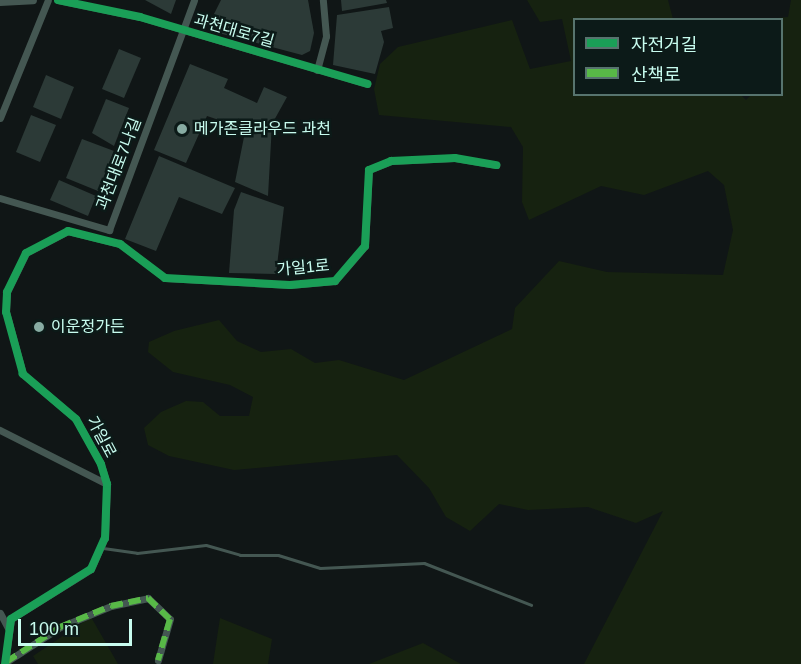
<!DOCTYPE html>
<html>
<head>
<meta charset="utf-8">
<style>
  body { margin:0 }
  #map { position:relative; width:801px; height:664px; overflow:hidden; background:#101616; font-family:Helvetica,"Noto Sans KR",sans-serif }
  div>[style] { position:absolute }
  .green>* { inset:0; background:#162210 }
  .building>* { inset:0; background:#2c3a37 }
  .service>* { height:3px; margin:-1.5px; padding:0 1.5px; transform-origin:1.5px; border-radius:1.5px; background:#445752 }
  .minor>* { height:7px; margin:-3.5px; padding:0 3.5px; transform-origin:3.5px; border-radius:3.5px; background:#445752 }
  .tertiary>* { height:8px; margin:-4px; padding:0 4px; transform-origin:4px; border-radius:4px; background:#445752 }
  .quiet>* { height:6px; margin-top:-3px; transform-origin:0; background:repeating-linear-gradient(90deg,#58b947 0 12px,transparent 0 18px) }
  .cycleway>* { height:8px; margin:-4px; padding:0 4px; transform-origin:4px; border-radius:4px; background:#1a9f57 }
  .dots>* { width:16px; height:16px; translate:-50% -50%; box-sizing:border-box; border:3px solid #0c1a18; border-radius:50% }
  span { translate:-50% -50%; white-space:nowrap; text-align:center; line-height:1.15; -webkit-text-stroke:5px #0c1a18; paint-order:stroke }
  .street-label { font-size:16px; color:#c8fcef }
  .poi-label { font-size:16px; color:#c8fcef }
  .left { translate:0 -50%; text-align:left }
  .legend { position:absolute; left:573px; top:18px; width:210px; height:78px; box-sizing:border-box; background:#0c1a18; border:2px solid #57746e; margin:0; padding:8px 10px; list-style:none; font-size:18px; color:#c8fcef }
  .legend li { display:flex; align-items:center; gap:12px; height:30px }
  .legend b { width:30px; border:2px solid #57746e }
  .scale { position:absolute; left:18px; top:619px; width:114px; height:27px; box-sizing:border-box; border:3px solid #c8fcef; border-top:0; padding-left:8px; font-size:18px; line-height:21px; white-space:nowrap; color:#c8fcef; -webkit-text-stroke:4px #0c1a18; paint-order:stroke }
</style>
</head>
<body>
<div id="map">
  <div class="green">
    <div style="clip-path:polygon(527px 0,668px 0,673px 19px,574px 20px,574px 94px,740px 94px,746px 100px,751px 95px,782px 94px,782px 20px,766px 19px,788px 17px,791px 0,801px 0,801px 664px,584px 664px,663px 511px,636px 523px,588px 507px,528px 510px,499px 504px,470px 531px,446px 517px,429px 488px,397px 455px,234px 470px,169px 456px,148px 445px,144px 428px,161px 412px,186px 401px,203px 402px,220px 416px,249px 416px,253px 397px,230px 385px,173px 372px,148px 352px,149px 342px,174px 331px,219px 320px,237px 341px,261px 352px,291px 349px,315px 363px,339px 360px,404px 380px,512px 329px,515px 308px,559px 261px,607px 272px,723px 275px,733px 230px,724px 185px,708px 171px,644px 195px,601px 186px,529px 220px,522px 202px,523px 147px,511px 127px,379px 115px,374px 89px,380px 64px,398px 47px,512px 20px,530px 69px,571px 61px,562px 19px,540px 22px)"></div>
    <div style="clip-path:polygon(91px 617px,118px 664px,38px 664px,33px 656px)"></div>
    <div style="clip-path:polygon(220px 618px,272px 639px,268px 664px,213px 664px)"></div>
    <div style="clip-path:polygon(423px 643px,461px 664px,369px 664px)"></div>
  </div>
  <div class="building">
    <div style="clip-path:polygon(145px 0,176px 0,171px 14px)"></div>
    <div style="clip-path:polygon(221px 0,308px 0,314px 33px,310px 51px,302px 55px,215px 32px,210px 22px)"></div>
    <div style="clip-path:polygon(341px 0,386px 0,387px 3px,342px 11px)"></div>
    <div style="clip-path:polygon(389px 7px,393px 28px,381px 31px,384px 42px,375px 74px,333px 65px,337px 15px)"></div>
    <div style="clip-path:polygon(119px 49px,141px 58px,124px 98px,102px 89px)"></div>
    <div style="clip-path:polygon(190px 64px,228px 79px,224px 88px,257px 103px,264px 87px,287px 97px,272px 124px,268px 196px,235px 182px,245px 132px,228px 123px,207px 116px,186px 163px,154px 150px)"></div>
    <div style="clip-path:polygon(46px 75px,74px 87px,61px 119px,33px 107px)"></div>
    <div style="clip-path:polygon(106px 99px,129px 108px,114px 146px,92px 133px)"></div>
    <div style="clip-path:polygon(31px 115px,56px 125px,40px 162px,16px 152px)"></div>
    <div style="clip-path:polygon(82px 139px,114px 151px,98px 191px,66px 178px)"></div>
    <div style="clip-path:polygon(159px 156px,235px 188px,222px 214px,179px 197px,156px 251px,125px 239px)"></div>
    <div style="clip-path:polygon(59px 180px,96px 196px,88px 216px,50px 200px)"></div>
    <div style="clip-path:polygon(241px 192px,284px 207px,276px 274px,229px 273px,234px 210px)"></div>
  </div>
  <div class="service">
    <div style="left:103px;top:548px;width:34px;rotate:8deg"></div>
    <div style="left:137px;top:553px;width:69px;rotate:-6.6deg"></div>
    <div style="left:206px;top:545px;width:35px;rotate:16deg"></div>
    <div style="left:240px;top:555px;width:38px"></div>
    <div style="left:278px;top:555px;width:44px;rotate:17.2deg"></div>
    <div style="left:320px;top:568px;width:104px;rotate:-2.8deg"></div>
    <div style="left:424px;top:563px;width:115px;rotate:21.4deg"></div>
  </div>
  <div class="minor">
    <div style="left:58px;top:0;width:84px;rotate:11.7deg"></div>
    <div style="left:140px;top:17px;width:237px;rotate:16.4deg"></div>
    <div style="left:317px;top:70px;width:35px;rotate:-75deg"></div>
    <div style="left:326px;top:36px;width:36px;rotate:-95deg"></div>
    <div style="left:0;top:118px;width:127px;rotate:-67.9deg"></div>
    <div style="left:0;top:198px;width:114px;rotate:16.4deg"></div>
    <div style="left:109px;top:230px;width:245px;rotate:-69.7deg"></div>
    <div style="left:0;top:430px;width:120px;rotate:26.8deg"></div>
    <div style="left:0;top:613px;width:17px;rotate:62deg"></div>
    <div style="left:6px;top:662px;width:64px;rotate:-32.9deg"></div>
    <div style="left:60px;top:627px;width:55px;rotate:-22.4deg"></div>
    <div style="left:111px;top:606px;width:38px;rotate:-12deg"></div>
    <div style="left:148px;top:598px;width:30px;rotate:44deg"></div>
    <div style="left:170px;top:619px;width:43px;rotate:106.3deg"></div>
    <div style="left:5px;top:664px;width:45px;rotate:-82.4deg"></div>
    <div style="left:11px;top:619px;width:94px;rotate:-32deg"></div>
    <div style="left:91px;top:569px;width:34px;rotate:-66deg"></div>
    <div style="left:105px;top:538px;width:54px;rotate:-87.9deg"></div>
    <div style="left:107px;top:484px;width:21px;rotate:-107deg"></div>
    <div style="left:101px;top:464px;width:51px;rotate:-119.1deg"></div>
    <div style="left:76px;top:419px;width:70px;rotate:-139.7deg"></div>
    <div style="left:23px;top:374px;width:64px;rotate:-105.3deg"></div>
    <div style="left:6px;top:312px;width:20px;rotate:-87deg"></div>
    <div style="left:7px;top:292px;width:43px;rotate:-64deg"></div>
    <div style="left:26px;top:253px;width:47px;rotate:-27.6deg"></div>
    <div style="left:68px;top:231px;width:54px;rotate:14deg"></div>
    <div style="left:120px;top:244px;width:56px;rotate:37.1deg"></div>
    <div style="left:165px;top:278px;width:125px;rotate:3.2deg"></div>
    <div style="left:290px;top:285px;width:45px;rotate:-5.1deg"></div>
    <div style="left:335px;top:281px;width:46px;rotate:-49.4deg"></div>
    <div style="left:365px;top:246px;width:76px;rotate:-87deg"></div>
    <div style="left:369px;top:170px;width:24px;rotate:-22deg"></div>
    <div style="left:391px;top:161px;width:64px;rotate:-2.7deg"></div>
    <div style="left:455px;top:158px;width:42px;rotate:9.7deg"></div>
  </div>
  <div class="tertiary">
    <div style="left:0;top:2px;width:33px;rotate:-3deg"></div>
  </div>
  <div class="quiet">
    <div style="left:6px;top:662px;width:64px;rotate:-32.9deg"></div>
    <div style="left:60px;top:627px;width:55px;rotate:-22.4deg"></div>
    <div style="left:111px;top:606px;width:38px;rotate:-12deg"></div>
    <div style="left:148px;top:598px;width:30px;rotate:44deg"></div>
    <div style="left:170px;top:619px;width:43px;rotate:106.3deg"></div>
  </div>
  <div class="cycleway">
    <div style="left:58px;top:0;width:84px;rotate:11.7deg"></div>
    <div style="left:140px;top:17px;width:237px;rotate:16.4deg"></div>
    <div style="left:5px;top:664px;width:45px;rotate:-82.4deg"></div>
    <div style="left:11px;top:619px;width:94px;rotate:-32deg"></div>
    <div style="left:91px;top:569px;width:34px;rotate:-66deg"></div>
    <div style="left:105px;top:538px;width:54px;rotate:-87.9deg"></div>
    <div style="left:107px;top:484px;width:21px;rotate:-107deg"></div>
    <div style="left:101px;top:464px;width:51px;rotate:-119.1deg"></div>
    <div style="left:76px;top:419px;width:70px;rotate:-139.7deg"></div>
    <div style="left:23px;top:374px;width:64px;rotate:-105.3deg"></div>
    <div style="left:6px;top:312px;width:20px;rotate:-87deg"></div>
    <div style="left:7px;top:292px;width:43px;rotate:-64deg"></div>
    <div style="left:26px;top:253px;width:47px;rotate:-27.6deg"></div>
    <div style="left:68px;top:231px;width:54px;rotate:14deg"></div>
    <div style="left:120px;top:244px;width:56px;rotate:37.1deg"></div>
    <div style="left:165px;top:278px;width:125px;rotate:3.2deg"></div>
    <div style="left:290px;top:285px;width:45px;rotate:-5.1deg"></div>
    <div style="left:335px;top:281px;width:46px;rotate:-49.4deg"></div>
    <div style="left:365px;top:246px;width:76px;rotate:-87deg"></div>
    <div style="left:369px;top:170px;width:24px;rotate:-22deg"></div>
    <div style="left:391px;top:161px;width:64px;rotate:-2.7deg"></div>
    <div style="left:455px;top:158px;width:42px;rotate:9.7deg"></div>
  </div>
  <div class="dots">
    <div style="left:182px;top:129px;background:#88aca3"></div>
    <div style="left:39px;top:327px;background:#88aca3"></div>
  </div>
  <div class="street-label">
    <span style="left:234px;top:31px;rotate:16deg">과천대로7길</span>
    <span style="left:119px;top:164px;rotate:-69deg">과천대로7나길</span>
    <span style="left:303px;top:268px;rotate:-5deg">가일1로</span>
    <span style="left:101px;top:437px;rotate:62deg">가일로</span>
  </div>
  <div class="poi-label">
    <span class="left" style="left:194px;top:129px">메가존클라우드 과천</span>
    <span class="left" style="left:51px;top:327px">이운정가든</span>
  </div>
  <ul class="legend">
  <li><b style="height:8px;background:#1a9f57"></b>자전거길</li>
  <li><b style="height:8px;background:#58b947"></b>산책로</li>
  </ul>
  <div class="scale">100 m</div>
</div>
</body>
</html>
